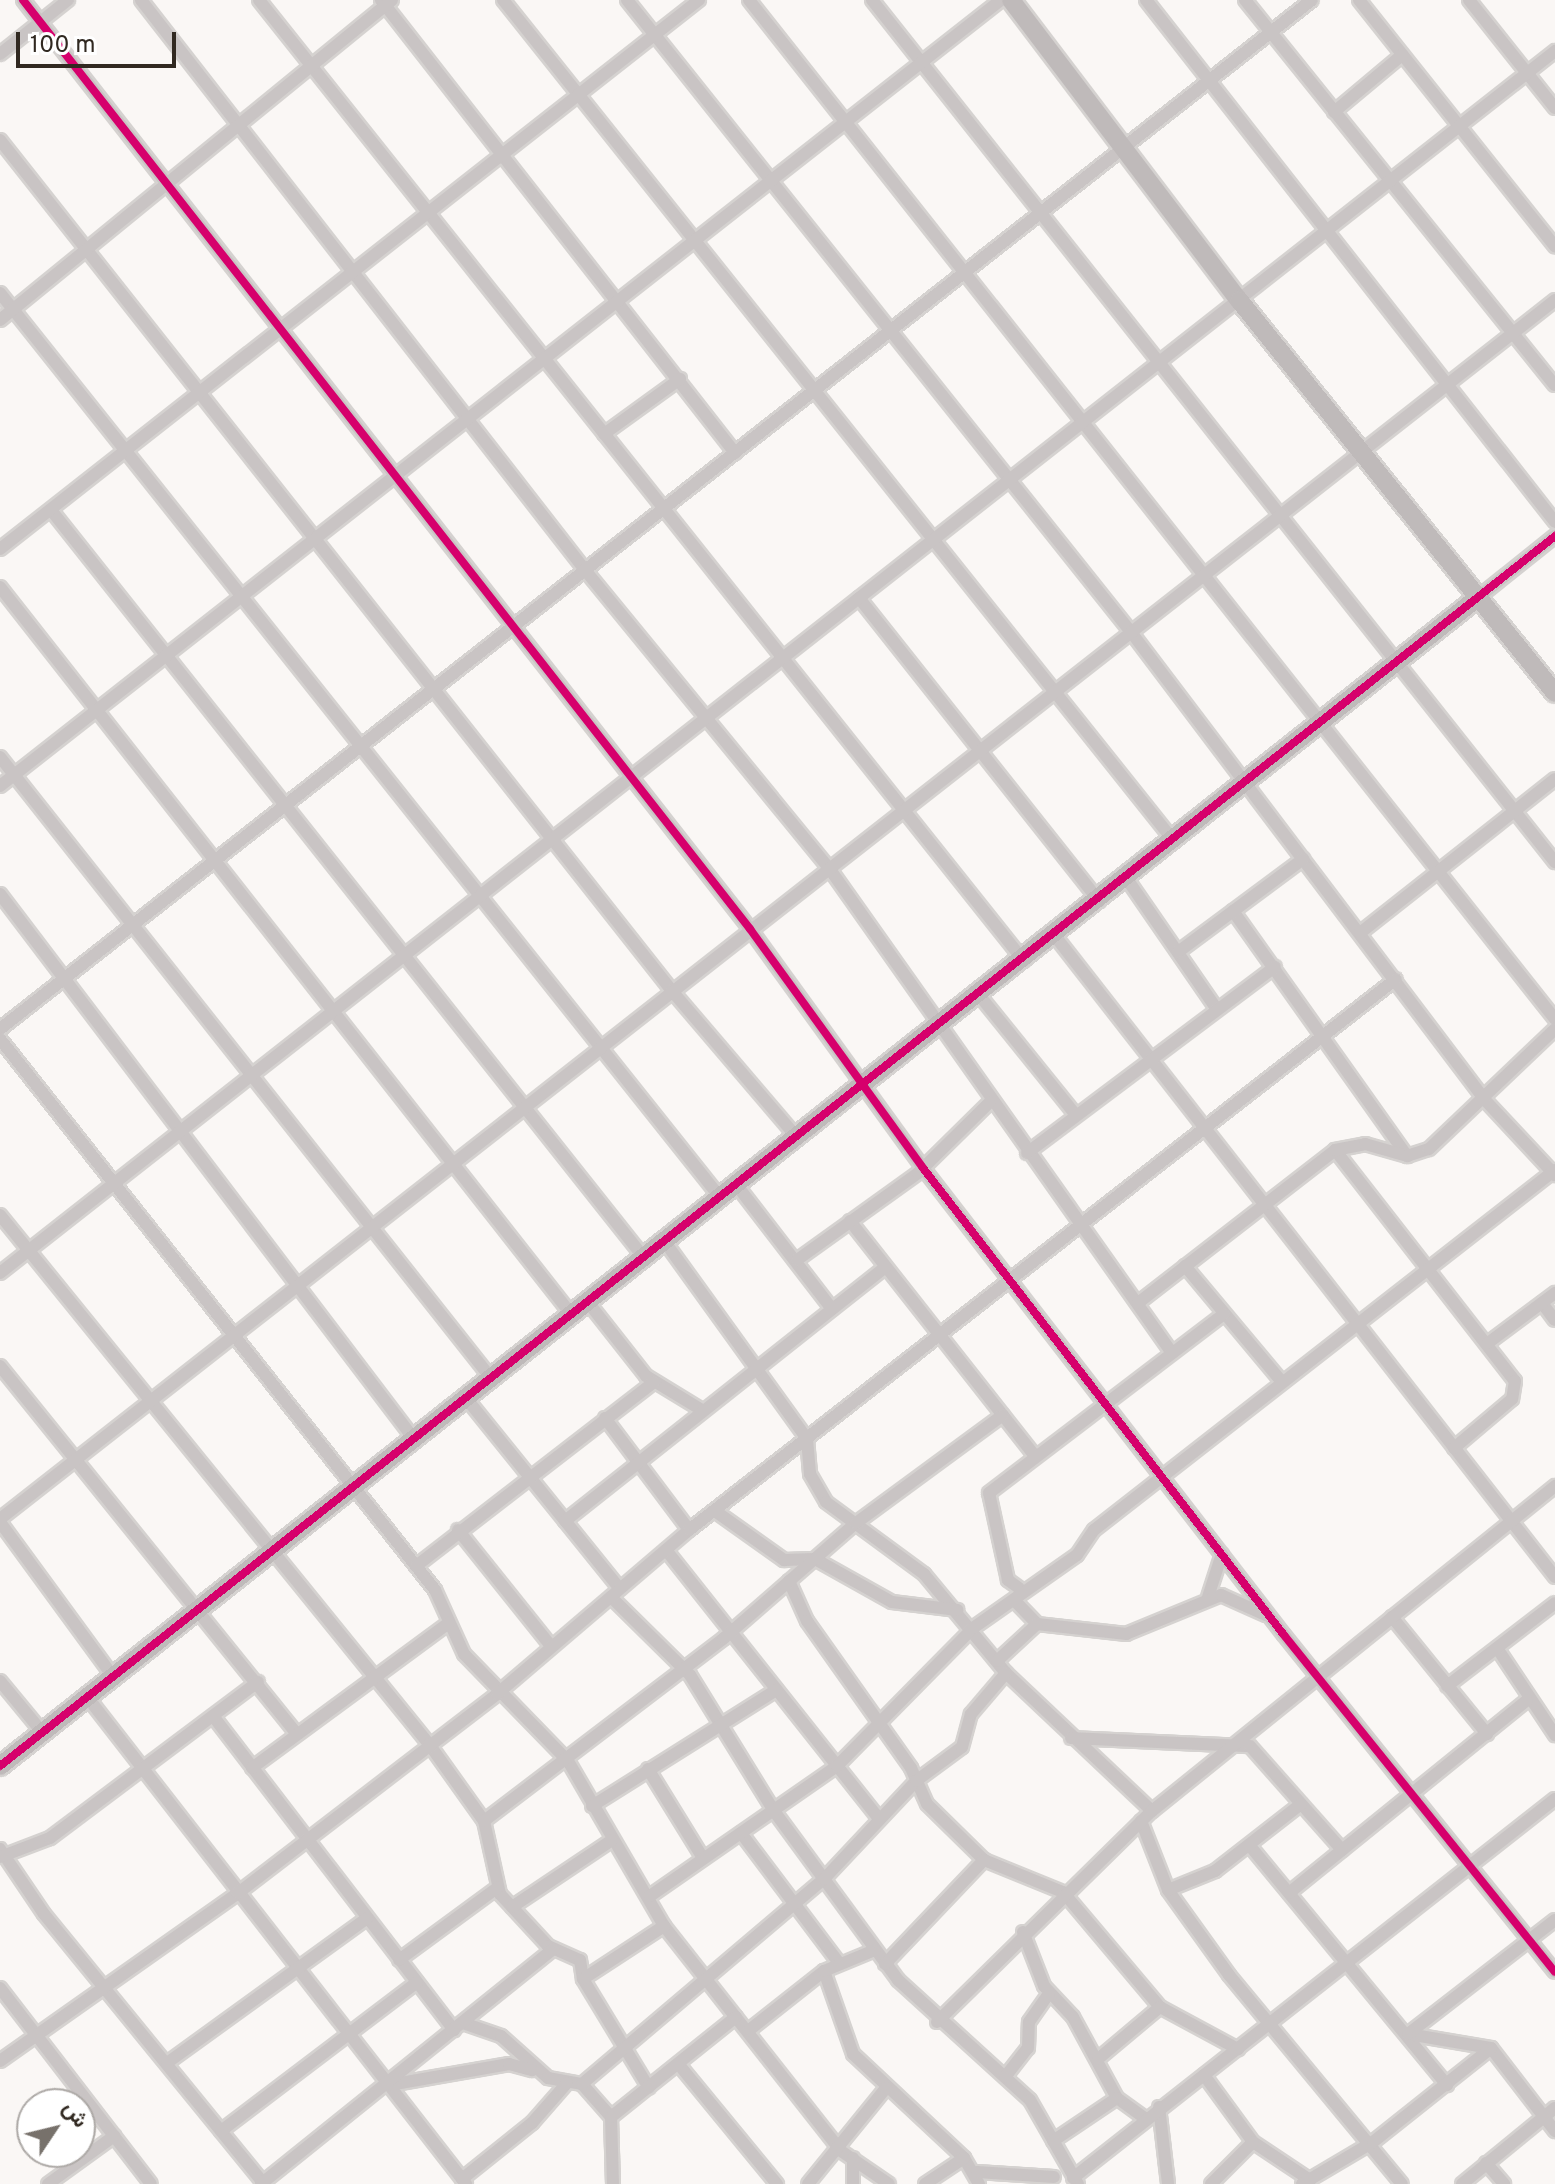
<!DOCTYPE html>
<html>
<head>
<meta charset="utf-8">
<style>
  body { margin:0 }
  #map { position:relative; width:1555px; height:2184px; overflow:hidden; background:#faf7f5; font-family:Overpass,Vazirmatn,sans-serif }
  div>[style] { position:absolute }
  .roads { filter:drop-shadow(2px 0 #d5d2d0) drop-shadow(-2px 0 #d5d2d0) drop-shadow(0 2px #d5d2d0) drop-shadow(0 -2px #d5d2d0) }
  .street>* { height:12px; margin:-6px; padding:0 6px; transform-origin:6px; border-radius:6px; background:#c9c4c4 }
  .secondary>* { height:18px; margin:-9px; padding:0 9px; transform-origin:9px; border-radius:9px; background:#bfbaba }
  .cycleway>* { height:8px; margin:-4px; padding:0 4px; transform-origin:4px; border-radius:4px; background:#d6006c }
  span { translate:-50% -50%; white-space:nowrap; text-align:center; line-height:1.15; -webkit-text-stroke:6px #fff; paint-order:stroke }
  .north { position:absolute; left:16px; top:2088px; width:80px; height:80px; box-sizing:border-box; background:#fff; border:2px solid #ada9a6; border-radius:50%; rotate:55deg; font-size:22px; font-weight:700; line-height:32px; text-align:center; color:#312921 }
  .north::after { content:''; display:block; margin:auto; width:28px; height:36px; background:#77716b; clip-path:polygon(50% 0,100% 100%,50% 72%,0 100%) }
  .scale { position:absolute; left:16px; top:32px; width:160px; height:36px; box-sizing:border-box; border:4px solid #312921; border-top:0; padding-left:10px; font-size:24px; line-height:28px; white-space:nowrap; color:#312921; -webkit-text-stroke:6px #fff; paint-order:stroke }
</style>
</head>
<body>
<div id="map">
  <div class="roads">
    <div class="street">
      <div style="left:23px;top:0;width:1180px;rotate:51.95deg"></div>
      <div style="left:750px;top:929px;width:295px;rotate:54.1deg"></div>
      <div style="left:923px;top:1168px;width:590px;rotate:52.3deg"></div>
      <div style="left:1284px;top:1635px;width:432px;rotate:51.2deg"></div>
      <div style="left:141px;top:0;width:723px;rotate:52.08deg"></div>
      <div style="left:585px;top:570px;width:385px;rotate:50.7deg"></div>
      <div style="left:829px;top:868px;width:594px;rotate:54.73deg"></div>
      <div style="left:259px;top:0;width:1228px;rotate:51.48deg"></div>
      <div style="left:381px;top:0;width:575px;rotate:51.99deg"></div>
      <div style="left:503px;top:0;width:1076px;rotate:51.42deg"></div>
      <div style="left:627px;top:0;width:808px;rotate:51.43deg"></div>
      <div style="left:1131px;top:632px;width:587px;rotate:52.9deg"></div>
      <div style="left:1485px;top:1100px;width:103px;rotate:47deg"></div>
      <div style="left:749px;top:0;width:1299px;rotate:51.66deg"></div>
      <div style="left:872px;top:0;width:1100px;rotate:51.61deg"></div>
      <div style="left:1146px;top:0;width:663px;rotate:51.92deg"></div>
      <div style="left:1245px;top:0;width:494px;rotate:51.2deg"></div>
      <div style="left:1359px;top:0;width:315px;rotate:51.5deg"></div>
      <div style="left:1469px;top:0;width:138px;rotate:51.5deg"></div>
      <div style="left:0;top:54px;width:87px;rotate:-38.5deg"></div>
      <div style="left:1334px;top:112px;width:89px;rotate:-40deg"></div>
      <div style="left:0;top:140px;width:1084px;rotate:51.7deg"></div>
      <div style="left:672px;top:991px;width:191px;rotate:49.5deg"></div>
      <div style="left:0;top:293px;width:1154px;rotate:51.47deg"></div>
      <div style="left:0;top:320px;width:506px;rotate:-39.23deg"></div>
      <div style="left:604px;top:434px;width:94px;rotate:-35.9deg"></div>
      <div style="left:51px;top:510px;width:956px;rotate:51.58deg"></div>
      <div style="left:0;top:549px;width:889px;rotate:-38.15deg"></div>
      <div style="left:0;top:587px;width:924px;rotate:51.85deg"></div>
      <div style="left:1480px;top:596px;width:96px;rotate:-38.7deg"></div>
      <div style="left:859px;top:598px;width:387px;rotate:51.6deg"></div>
      <div style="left:0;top:757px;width:792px;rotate:51.67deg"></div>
      <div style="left:0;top:786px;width:1273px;rotate:-38.14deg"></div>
      <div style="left:1127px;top:879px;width:157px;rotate:55.4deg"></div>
      <div style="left:0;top:894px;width:684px;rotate:52.78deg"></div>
      <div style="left:1233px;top:911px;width:301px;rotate:54.6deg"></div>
      <div style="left:1360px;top:933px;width:248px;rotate:-38.3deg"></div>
      <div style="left:1055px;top:936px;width:813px;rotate:52.04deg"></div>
      <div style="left:1178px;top:952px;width:156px;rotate:-36.6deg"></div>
      <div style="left:979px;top:995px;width:154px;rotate:51.1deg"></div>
      <div style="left:0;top:1029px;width:1667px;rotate:-38.11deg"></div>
      <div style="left:0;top:1039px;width:702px;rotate:51.71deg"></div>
      <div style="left:435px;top:1590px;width:70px;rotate:65.6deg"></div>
      <div style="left:464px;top:1654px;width:149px;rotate:45.8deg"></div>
      <div style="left:568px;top:1761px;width:191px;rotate:59.8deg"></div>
      <div style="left:664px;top:1926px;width:286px;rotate:51.8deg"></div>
      <div style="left:841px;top:2151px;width:58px;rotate:34.5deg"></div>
      <div style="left:1335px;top:1150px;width:293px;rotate:52.1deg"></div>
      <div style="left:1515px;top:1381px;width:18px;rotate:99deg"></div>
      <div style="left:1512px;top:1399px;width:76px;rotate:139.8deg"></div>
      <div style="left:1027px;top:1153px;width:310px;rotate:-36.9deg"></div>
      <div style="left:735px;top:1183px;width:159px;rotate:52.4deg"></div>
      <div style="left:0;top:1215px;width:681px;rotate:50.96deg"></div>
      <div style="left:429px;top:1744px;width:95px;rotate:54.5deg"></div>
      <div style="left:484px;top:1821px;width:75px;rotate:77.6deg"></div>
      <div style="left:500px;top:1894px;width:71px;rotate:47.3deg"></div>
      <div style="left:548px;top:1946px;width:35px;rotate:24deg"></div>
      <div style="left:580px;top:1960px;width:19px;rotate:81deg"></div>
      <div style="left:583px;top:1979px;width:127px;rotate:58.8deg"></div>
      <div style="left:850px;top:1221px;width:300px;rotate:51.8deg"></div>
      <div style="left:665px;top:1242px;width:243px;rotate:54.2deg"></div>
      <div style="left:807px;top:1439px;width:35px;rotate:85deg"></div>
      <div style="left:810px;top:1474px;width:32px;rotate:60deg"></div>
      <div style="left:826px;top:1502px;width:122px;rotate:36.3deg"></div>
      <div style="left:924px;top:1574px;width:129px;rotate:50.4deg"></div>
      <div style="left:1006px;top:1673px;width:201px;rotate:43.4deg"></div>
      <div style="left:797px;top:1260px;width:149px;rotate:-35.7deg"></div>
      <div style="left:918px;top:1173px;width:100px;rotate:-44.6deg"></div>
      <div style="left:1185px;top:1266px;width:151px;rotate:50.1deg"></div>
      <div style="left:0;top:1273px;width:1978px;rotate:-38.16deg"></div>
      <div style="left:587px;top:1301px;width:95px;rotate:51.8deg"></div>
      <div style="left:646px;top:1376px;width:66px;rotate:31.3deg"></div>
      <div style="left:1138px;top:1303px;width:249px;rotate:-37.8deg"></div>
      <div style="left:1335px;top:1150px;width:31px;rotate:-11deg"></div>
      <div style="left:1365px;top:1144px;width:44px;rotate:15.9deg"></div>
      <div style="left:1407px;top:1156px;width:23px;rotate:-18deg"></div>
      <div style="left:1429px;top:1149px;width:174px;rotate:-43.6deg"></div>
      <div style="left:1542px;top:1303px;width:21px;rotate:53deg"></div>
      <div style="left:1488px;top:1343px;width:84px;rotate:-36.7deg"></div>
      <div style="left:0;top:1366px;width:473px;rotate:51.1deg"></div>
      <div style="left:466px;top:1398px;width:245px;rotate:51.1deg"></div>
      <div style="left:605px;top:1418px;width:140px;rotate:53.1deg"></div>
      <div style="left:715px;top:1511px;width:85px;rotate:35.4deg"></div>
      <div style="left:784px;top:1560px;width:31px;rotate:-2deg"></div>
      <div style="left:815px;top:1559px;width:88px;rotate:29.2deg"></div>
      <div style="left:892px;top:1602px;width:66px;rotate:6.9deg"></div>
      <div style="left:0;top:1519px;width:1976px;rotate:-38.09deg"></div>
      <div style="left:565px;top:1521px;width:409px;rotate:-38.4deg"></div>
      <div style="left:0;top:1522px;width:193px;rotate:53.8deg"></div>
      <div style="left:458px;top:1530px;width:149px;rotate:51.3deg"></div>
      <div style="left:666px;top:1550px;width:343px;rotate:51.6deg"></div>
      <div style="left:416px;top:1566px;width:301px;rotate:-37.7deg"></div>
      <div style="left:789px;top:1581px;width:44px;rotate:65.8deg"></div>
      <div style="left:807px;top:1621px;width:180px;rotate:54.7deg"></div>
      <div style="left:911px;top:1768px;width:39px;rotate:66deg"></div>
      <div style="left:927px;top:1804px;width:80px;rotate:44.5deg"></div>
      <div style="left:984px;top:1860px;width:85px;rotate:22.1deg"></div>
      <div style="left:1063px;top:1892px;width:150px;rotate:49.9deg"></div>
      <div style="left:1160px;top:2007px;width:89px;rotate:28.3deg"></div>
      <div style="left:1019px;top:1588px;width:14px;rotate:-144deg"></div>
      <div style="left:1008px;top:1580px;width:89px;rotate:-102.3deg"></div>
      <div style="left:989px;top:1493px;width:295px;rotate:-37.3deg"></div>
      <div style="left:611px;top:1597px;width:111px;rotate:44.6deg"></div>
      <div style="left:690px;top:1675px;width:160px;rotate:58.3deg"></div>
      <div style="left:774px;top:1811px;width:210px;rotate:53.7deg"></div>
      <div style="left:898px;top:1980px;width:178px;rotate:42.3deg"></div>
      <div style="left:1030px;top:2100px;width:97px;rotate:60.3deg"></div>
      <div style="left:1208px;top:1597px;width:45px;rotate:-72deg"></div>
      <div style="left:1014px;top:1600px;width:33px;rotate:46deg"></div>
      <div style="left:1037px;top:1624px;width:90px;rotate:6.4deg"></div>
      <div style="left:1126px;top:1634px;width:103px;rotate:-22.3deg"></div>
      <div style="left:1221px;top:1595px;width:49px;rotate:24deg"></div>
      <div style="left:1392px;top:1617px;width:151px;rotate:50.9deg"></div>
      <div style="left:1497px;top:1648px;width:105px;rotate:56.3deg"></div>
      <div style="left:997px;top:1661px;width:54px;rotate:-42.8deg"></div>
      <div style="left:0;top:1681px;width:66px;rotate:50.5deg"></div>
      <div style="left:1447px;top:1686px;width:136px;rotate:-37.5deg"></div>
      <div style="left:88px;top:1698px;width:616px;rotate:52.13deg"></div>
      <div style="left:213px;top:1716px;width:396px;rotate:52.5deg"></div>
      <div style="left:1071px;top:1738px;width:179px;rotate:2.6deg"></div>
      <div style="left:1250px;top:1746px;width:139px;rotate:48.5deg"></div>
      <div style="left:252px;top:1768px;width:245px;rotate:-36.4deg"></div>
      <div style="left:648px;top:1769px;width:105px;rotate:58.3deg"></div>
      <div style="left:592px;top:1806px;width:218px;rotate:-32.2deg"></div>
      <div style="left:484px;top:1821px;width:302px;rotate:-37.3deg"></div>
      <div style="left:724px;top:1638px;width:175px;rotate:-41.1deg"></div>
      <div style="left:856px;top:1523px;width:182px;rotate:-36.3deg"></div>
      <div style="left:1141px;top:1821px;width:74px;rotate:68.6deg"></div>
      <div style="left:1168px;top:1890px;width:105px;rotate:54.3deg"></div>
      <div style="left:1229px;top:1975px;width:271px;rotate:50.4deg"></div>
      <div style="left:741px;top:1833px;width:163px;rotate:53deg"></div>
      <div style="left:1250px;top:1846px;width:310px;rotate:50.5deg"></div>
      <div style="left:0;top:1849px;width:78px;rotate:55.9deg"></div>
      <div style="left:44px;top:1914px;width:348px;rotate:50.8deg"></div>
      <div style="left:0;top:1857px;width:53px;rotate:-20.8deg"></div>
      <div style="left:50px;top:1838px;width:260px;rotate:-36.9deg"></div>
      <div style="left:1168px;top:1890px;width:51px;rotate:-22deg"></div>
      <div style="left:1215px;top:1871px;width:109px;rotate:-37.9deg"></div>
      <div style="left:1289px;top:1893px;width:306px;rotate:-39deg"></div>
      <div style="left:650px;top:1896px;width:228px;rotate:-34.8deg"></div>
      <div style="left:837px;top:1766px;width:194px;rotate:-45.4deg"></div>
      <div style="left:973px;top:1628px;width:127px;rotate:-35.1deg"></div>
      <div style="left:1077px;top:1555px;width:30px;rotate:-56deg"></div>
      <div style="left:1094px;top:1530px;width:585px;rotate:-37.99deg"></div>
      <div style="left:512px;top:1907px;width:120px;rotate:-33.8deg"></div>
      <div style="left:1023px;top:1932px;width:58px;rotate:68.7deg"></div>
      <div style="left:1044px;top:1986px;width:42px;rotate:46.9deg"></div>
      <div style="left:1073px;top:2017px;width:92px;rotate:61.5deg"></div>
      <div style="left:1117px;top:2098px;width:36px;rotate:36deg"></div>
      <div style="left:399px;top:1960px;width:122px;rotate:-36.3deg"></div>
      <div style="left:885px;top:1964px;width:144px;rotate:-46.4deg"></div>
      <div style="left:824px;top:1971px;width:88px;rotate:70.7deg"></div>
      <div style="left:853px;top:2054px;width:152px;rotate:43.1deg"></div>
      <div style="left:964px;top:2158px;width:30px;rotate:60deg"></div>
      <div style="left:583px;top:1979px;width:97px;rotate:-33.2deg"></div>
      <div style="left:0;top:1988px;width:247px;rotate:52.4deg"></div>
      <div style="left:937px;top:2022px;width:301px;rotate:-44.5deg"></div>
      <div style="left:1152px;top:1811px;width:518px;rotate:-38.88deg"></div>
      <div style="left:463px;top:2023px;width:40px;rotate:18.9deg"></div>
      <div style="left:501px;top:2036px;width:63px;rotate:41.8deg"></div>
      <div style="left:548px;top:2078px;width:35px;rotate:10deg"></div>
      <div style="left:582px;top:2084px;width:44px;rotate:48.7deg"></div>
      <div style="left:611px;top:2117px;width:67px;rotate:88.3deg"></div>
      <div style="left:748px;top:2031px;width:97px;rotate:-38.3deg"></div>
      <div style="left:824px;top:1971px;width:55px;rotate:-22.4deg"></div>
      <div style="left:1408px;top:2034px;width:84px;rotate:9.6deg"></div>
      <div style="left:1491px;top:2048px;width:105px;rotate:52.4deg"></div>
      <div style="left:1408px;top:2034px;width:186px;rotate:-37.8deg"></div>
      <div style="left:1098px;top:2059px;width:81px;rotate:-40deg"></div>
      <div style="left:0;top:2061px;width:291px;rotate:-35.2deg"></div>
      <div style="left:238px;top:1893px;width:327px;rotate:-37.5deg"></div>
      <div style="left:497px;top:1694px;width:253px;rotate:-40.5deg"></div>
      <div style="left:689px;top:1530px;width:896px;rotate:-37.93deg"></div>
      <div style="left:167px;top:2063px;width:247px;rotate:-35.9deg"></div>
      <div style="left:680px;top:2066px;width:153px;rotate:50.6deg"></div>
      <div style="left:1204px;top:2075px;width:83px;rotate:53.8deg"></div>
      <div style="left:1253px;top:2142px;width:69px;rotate:33.7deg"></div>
      <div style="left:1005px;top:2077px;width:37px;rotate:-52deg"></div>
      <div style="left:1028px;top:2048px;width:26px;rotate:-88deg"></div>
      <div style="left:1029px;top:2022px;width:35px;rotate:-55deg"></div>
      <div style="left:582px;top:2084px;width:317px;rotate:-40.3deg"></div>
      <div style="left:824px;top:1879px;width:134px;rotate:-46.8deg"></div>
      <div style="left:916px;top:1781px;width:57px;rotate:-36.5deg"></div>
      <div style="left:962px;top:1747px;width:34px;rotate:-75deg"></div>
      <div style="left:971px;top:1714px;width:54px;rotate:-49.5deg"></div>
      <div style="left:389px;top:2085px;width:122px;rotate:-9.9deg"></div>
      <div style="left:509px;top:2064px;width:24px;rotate:15deg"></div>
      <div style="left:1159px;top:2107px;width:78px;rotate:83.3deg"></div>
      <div style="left:611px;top:2117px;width:160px;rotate:-38.7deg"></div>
      <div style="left:221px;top:2131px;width:246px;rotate:-37.2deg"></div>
      <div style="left:1053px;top:2141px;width:77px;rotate:-33.9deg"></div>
      <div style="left:853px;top:2158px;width:26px;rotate:90deg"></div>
      <div style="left:1486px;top:2163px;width:28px;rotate:49deg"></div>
      <div style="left:977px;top:2172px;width:77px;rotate:3.7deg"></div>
      <div style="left:1073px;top:2178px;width:613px;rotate:-38.18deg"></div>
      <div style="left:462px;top:2179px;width:90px;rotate:-38.7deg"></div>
      <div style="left:532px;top:2123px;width:53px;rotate:-48.8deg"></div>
      <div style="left:48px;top:2184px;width:82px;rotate:-36deg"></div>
      <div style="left:261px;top:2184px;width:375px;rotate:-38.8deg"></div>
      <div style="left:808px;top:2184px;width:124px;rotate:-50.9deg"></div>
      <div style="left:925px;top:2184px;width:47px;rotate:-33.7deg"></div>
      <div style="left:1211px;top:2184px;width:59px;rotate:-45deg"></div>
      <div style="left:1302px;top:2184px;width:82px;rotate:-30.6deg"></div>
      <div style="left:1373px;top:2142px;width:151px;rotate:-38.5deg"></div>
      <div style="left:1462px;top:2184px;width:120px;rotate:-39.3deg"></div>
    </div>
    <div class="secondary">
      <div style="left:1011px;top:0;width:377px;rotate:52.8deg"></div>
      <div style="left:1239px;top:300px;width:504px;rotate:51.2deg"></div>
      <div style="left:0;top:1766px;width:1887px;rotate:-38.33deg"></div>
    </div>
  </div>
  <div class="cycleway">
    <div style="left:23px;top:0;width:1180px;rotate:51.95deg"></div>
    <div style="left:750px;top:929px;width:295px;rotate:54.1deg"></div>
    <div style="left:923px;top:1168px;width:590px;rotate:52.3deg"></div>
    <div style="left:1284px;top:1635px;width:432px;rotate:51.2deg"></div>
    <div style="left:0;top:1766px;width:1983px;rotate:-38.34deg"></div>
  </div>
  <div class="north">ش</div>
  <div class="scale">100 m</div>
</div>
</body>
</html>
